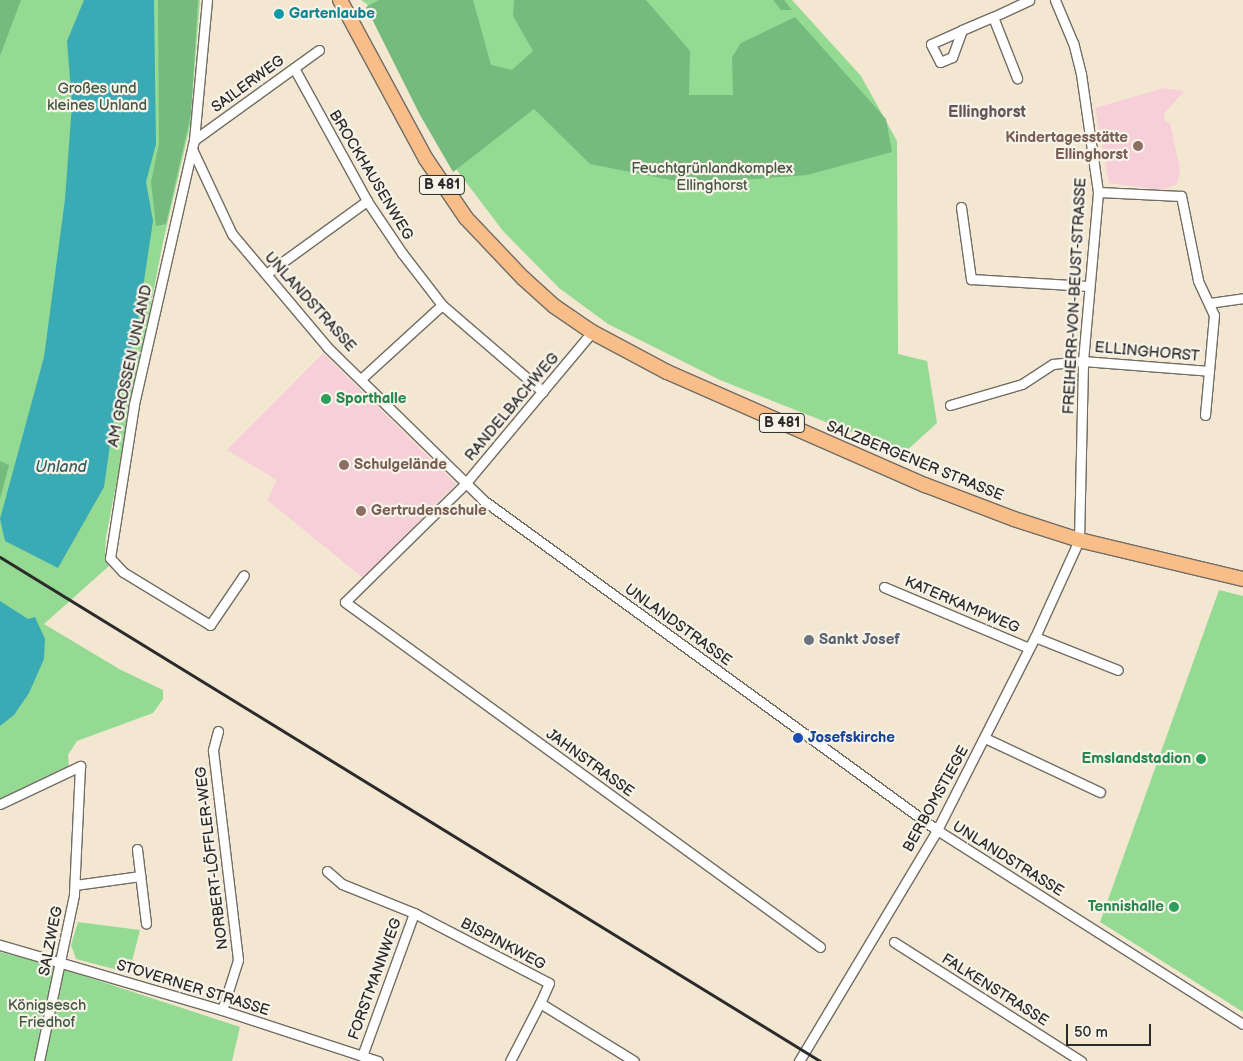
<!DOCTYPE html>
<html>
<head>
<meta charset="utf-8">
<style>
  body { margin:0 }
  #map { position:relative; width:1243px; height:1061px; overflow:hidden; background:#f4e7d1; font-family:"Balsamiq Sans",sans-serif }
  div>[style] { position:absolute }
  .built>* { inset:0; background:#f6cfd9 }
  .green>* { inset:0; background:#94da93 }
  .forest>* { inset:0; background:#77ba7d }
  .water>* { inset:0; background:#3aabb4 }
  .roads { filter:drop-shadow(1px 0 #716d65) drop-shadow(-1px 0 #716d65) drop-shadow(0 1px #716d65) drop-shadow(0 -1px #716d65) }
  .minor>* { height:9px; margin:-4.5px; padding:0 4.5px; transform-origin:4.5px; border-radius:4.5px; background:#fff }
  .primary>* { height:14px; margin:-7px; padding:0 7px; transform-origin:7px; border-radius:7px; background:#f8bd88 }
  .rail>* { height:3px; margin:-1.5px; padding:0 1.5px; transform-origin:1.5px; border-radius:1.5px; background:#2b2b2b }
  .dots>* { width:14px; height:14px; translate:-50% -50%; box-sizing:border-box; border:2px solid #f7f3e8; border-radius:50% }
  span { translate:-50% -50%; white-space:nowrap; text-align:center; line-height:1.15; -webkit-text-stroke:4.5px #f7f3e8; paint-order:stroke }
  .shield-label span { padding:1px 4px; background:#f7f3e8; border:1px solid; border-radius:4px; -webkit-text-stroke-width:0 }
  .shield-label { font-size:14px; color:#2b2b2b; font-weight:700 }
  .culture-label { font-size:15px; color:#0d838f; font-weight:700 }
  .left { translate:0 -50%; text-align:left }
  .street-label { font-size:15px; color:#2b2b2b }
  .park-label { font-size:15px; color:#455745 }
  .education-label { font-size:15px; color:#785e54; font-weight:700 }
  .right { translate:-100% -50%; text-align:right }
  .leisure-label { font-size:15px; color:#27864d; font-weight:700 }
  .worship-label { font-size:15px; color:#5b616d; font-weight:700 }
  .transit-label { font-size:15px; color:#164399; font-weight:700 }
  .neighbourhood-label { font-size:16px; color:#655459; font-weight:700 }
  .water-label { font-size:16px; color:#315e62; font-style:italic }
  .scale { position:absolute; left:1066px; top:1024px; width:85px; height:22px; box-sizing:border-box; border:2px solid #2b2b2b; border-top:0; padding-left:6px; font-size:15px; line-height:18px; white-space:nowrap; color:#2b2b2b; -webkit-text-stroke:4px #f7f3e8; paint-order:stroke }
</style>
</head>
<body>
<div id="map">
  <div class="built">
    <div style="clip-path:polygon(1164px 88px,1184px 91px,1164px 114px,1165px 122px,1170px 123px,1180px 170px,1177px 184px,1162px 190px,1109px 183px,1095px 108px)"></div>
    <div style="clip-path:polygon(323px 353px,456px 484px,363px 578px,267px 500px,277px 480px,227px 450px)"></div>
  </div>
  <div class="green">
    <div style="clip-path:polygon(0 0,200px 0,190px 126px,163px 242px,106px 537px,105px 554px,109px 566px,44px 624px,121px 670px,163px 690px,163px 699px,153px 713px,77px 741px,68px 755px,69px 769px,0 802px)"></div>
    <div style="clip-path:polygon(361px 0,792px 0,861px 76px,897px 141px,898px 354px,927px 361px,937px 423px,904px 453px,720px 380px,608px 324px,559px 288px,503px 231px,453px 165px,367px 4px)"></div>
    <div style="clip-path:polygon(1219px 590px,1243px 596px,1243px 1012px,1100px 922px)"></div>
    <div style="clip-path:polygon(78px 922px,140px 930px,129px 973px,76px 959px,71px 945px)"></div>
    <div style="clip-path:polygon(0 952px,54px 966px,240px 1027px,232px 1061px,0 1061px)"></div>
  </div>
  <div class="forest">
    <div style="clip-path:polygon(0 0,21px 0,0 56px)"></div>
    <div style="clip-path:polygon(158px 0,198px 0,191px 114px,166px 224px,156px 226px,151px 182px,159px 144px)"></div>
    <div style="clip-path:polygon(379px 0,473px 0,491px 65px,512px 70px,533px 51px,513px 16px,514px 0,646px 0,690px 51px,689px 95px,733px 95px,732px 57px,741px 43px,795px 17px,886px 119px,892px 152px,807px 175px,691px 184px,590px 164px,534px 109px,453px 172px,420px 115px,366px 7px)"></div>
    <div style="clip-path:polygon(773px 0,784px 0,792px 10px,781px 10px)"></div>
    <div style="clip-path:polygon(0 461px,9px 465px,0 499px)"></div>
  </div>
  <div class="water">
    <div style="clip-path:polygon(84px 0,154px 0,156px 144px,146px 182px,153px 221px,136px 334px,118px 389px,104px 487px,58px 568px,5px 541px,0 519px,44px 357px,65px 199px,72px 104px,67px 41px)"></div>
    <div style="clip-path:polygon(0 601px,28px 619px,35px 617px,45px 639px,44px 659px,29px 693px,14px 715px,0 726px)"></div>
  </div>
  <div class="roads">
    <div class="minor">
      <div style="left:207px;top:0;width:141px;rotate:95.3deg"></div>
      <div style="left:194px;top:140px;width:272px;rotate:102.8deg"></div>
      <div style="left:134px;top:405px;width:155px;rotate:98.9deg"></div>
      <div style="left:110px;top:558px;width:19px;rotate:47deg"></div>
      <div style="left:123px;top:572px;width:102px;rotate:31.3deg"></div>
      <div style="left:210px;top:625px;width:60px;rotate:-55.8deg"></div>
      <div style="left:993px;top:17px;width:66px;rotate:68.5deg"></div>
      <div style="left:962px;top:30px;width:29px;rotate:110deg"></div>
      <div style="left:952px;top:57px;width:13px;rotate:157deg"></div>
      <div style="left:940px;top:62px;width:20px;rotate:-117deg"></div>
      <div style="left:931px;top:44px;width:34px;rotate:-24deg"></div>
      <div style="left:962px;top:30px;width:34px;rotate:-23deg"></div>
      <div style="left:993px;top:17px;width:40px;rotate:-25deg"></div>
      <div style="left:294px;top:68px;width:152px;rotate:61.2deg"></div>
      <div style="left:367px;top:201px;width:63px;rotate:56.1deg"></div>
      <div style="left:402px;top:253px;width:66px;rotate:52.4deg"></div>
      <div style="left:442px;top:305px;width:133px;rotate:40.7deg"></div>
      <div style="left:194px;top:140px;width:154px;rotate:-35.8deg"></div>
      <div style="left:192px;top:149px;width:94px;rotate:64.8deg"></div>
      <div style="left:232px;top:234px;width:148px;rotate:49.9deg"></div>
      <div style="left:327px;top:347px;width:219px;rotate:44.4deg"></div>
      <div style="left:483px;top:500px;width:561px;rotate:36.01deg"></div>
      <div style="left:937px;top:830px;width:362px;rotate:32.4deg"></div>
      <div style="left:961px;top:207px;width:73px;rotate:82.1deg"></div>
      <div style="left:971px;top:279px;width:117px;rotate:3.4deg"></div>
      <div style="left:266px;top:274px;width:125px;rotate:-35.9deg"></div>
      <div style="left:1209px;top:303px;width:34px;rotate:-8deg"></div>
      <div style="left:592px;top:332px;width:198px;rotate:129.9deg"></div>
      <div style="left:465px;top:484px;width:168px;rotate:135.5deg"></div>
      <div style="left:345px;top:602px;width:587px;rotate:35.99deg"></div>
      <div style="left:362px;top:378px;width:108px;rotate:-42.4deg"></div>
      <div style="left:950px;top:405px;width:75px;rotate:-16.3deg"></div>
      <div style="left:1022px;top:384px;width:37px;rotate:-33deg"></div>
      <div style="left:1053px;top:364px;width:30px;rotate:-6deg"></div>
      <div style="left:1083px;top:361px;width:126px;rotate:4.5deg"></div>
      <div style="left:1209px;top:371px;width:56px;rotate:-84.9deg"></div>
      <div style="left:1214px;top:315px;width:38px;rotate:-115deg"></div>
      <div style="left:1198px;top:280px;width:86px;rotate:-101.4deg"></div>
      <div style="left:1181px;top:196px;width:83px;rotate:-177.2deg"></div>
      <div style="left:1205px;top:415px;width:44px;rotate:-84.8deg"></div>
      <div style="left:884px;top:587px;width:157px;rotate:22.8deg"></div>
      <div style="left:1035px;top:637px;width:89px;rotate:21.7deg"></div>
      <div style="left:218px;top:731px;width:20px;rotate:105deg"></div>
      <div style="left:213px;top:750px;width:211px;rotate:83.2deg"></div>
      <div style="left:238px;top:960px;width:52px;rotate:107.7deg"></div>
      <div style="left:985px;top:738px;width:127px;rotate:25.2deg"></div>
      <div style="left:0;top:804px;width:89px;rotate:-25.4deg"></div>
      <div style="left:80px;top:766px;width:129px;rotate:92.7deg"></div>
      <div style="left:74px;top:895px;width:170px;rotate:101.9deg"></div>
      <div style="left:137px;top:849px;width:75px;rotate:83.1deg"></div>
      <div style="left:327px;top:871px;width:20px;rotate:41deg"></div>
      <div style="left:342px;top:884px;width:78px;rotate:21.9deg"></div>
      <div style="left:414px;top:913px;width:152px;rotate:27.4deg"></div>
      <div style="left:549px;top:983px;width:22px;rotate:114deg"></div>
      <div style="left:540px;top:1003px;width:110px;rotate:31.7deg"></div>
      <div style="left:75px;top:885px;width:66px;rotate:-7.9deg"></div>
      <div style="left:894px;top:942px;width:222px;rotate:32.5deg"></div>
      <div style="left:0;top:945px;width:231px;rotate:16.3deg"></div>
      <div style="left:222px;top:1010px;width:164px;rotate:18.1deg"></div>
      <div style="left:362px;top:1056px;width:152px;rotate:-70deg"></div>
      <div style="left:510px;top:1061px;width:65px;rotate:-62.7deg"></div>
      <div style="left:799px;top:1061px;width:269px;rotate:-59.1deg"></div>
      <div style="left:937px;top:830px;width:216px;rotate:-63.1deg"></div>
      <div style="left:1035px;top:637px;width:107px;rotate:-65.6deg"></div>
      <div style="left:1079px;top:540px;width:179px;rotate:-88.7deg"></div>
      <div style="left:1083px;top:361px;width:170px;rotate:-84.9deg"></div>
      <div style="left:1098px;top:192px;width:119px;rotate:-98.2deg"></div>
      <div style="left:1081px;top:74px;width:32px;rotate:-104deg"></div>
      <div style="left:1073px;top:43px;width:47px;rotate:-112.7deg"></div>
    </div>
    <div class="primary">
      <div style="left:340px;top:0;width:181px;rotate:61.6deg"></div>
      <div style="left:426px;top:159px;width:71px;rotate:55.9deg"></div>
      <div style="left:466px;top:218px;width:83px;rotate:46.5deg"></div>
      <div style="left:523px;top:278px;width:42px;rotate:42.1deg"></div>
      <div style="left:554px;top:306px;width:46px;rotate:34.4deg"></div>
      <div style="left:592px;top:332px;width:85px;rotate:28.1deg"></div>
      <div style="left:667px;top:372px;width:282px;rotate:23.7deg"></div>
      <div style="left:925px;top:485px;width:95px;rotate:20.9deg"></div>
      <div style="left:1014px;top:519px;width:68px;rotate:17.9deg"></div>
      <div style="left:1079px;top:540px;width:169px;rotate:13.4deg"></div>
    </div>
  </div>
  <div class="rail">
    <div style="left:0;top:557px;width:963px;rotate:31.58deg"></div>
  </div>
  <div class="dots">
    <div style="left:279px;top:14px;background:#0f9aa8"></div>
    <div style="left:1138px;top:146px;background:#8d6e63"></div>
    <div style="left:326px;top:399px;background:#2e9e5b"></div>
    <div style="left:344px;top:465px;background:#8d6e63"></div>
    <div style="left:361px;top:511px;background:#8d6e63"></div>
    <div style="left:809px;top:640px;background:#6b7280"></div>
    <div style="left:798px;top:738px;background:#1a4fb4"></div>
    <div style="left:1201px;top:759px;background:#2e9e5b"></div>
    <div style="left:1174px;top:907px;background:#2e9e5b"></div>
  </div>
  <div class="shield-label">
    <span style="left:442px;top:185px">B 481</span>
    <span style="left:782px;top:423px">B 481</span>
  </div>
  <div class="culture-label">
    <span class="left" style="left:289px;top:14px">Gartenlaube</span>
  </div>
  <div class="street-label">
    <span style="left:248px;top:84px;rotate:-36deg">SAILERWEG</span>
    <span style="left:371px;top:175px;rotate:59deg">BROCKHAUSENWEG</span>
    <span style="left:1075px;top:296px;rotate:-87deg">FREIHERR-VON-BEUST-STRASSE</span>
    <span style="left:310px;top:302px;rotate:48deg">UNLANDSTRASSE</span>
    <span style="left:1147px;top:352px;rotate:5deg">ELLINGHORST</span>
    <span style="left:130px;top:366px;rotate:-78deg">AM GROSSEN UNLAND</span>
    <span style="left:512px;top:407px;rotate:-50deg">RANDELBACHWEG</span>
    <span style="left:915px;top:461px;rotate:22deg">SALZBERGENER STRASSE</span>
    <span style="left:962px;top:605px;rotate:23deg">KATERKAMPWEG</span>
    <span style="left:678px;top:625px;rotate:36deg">UNLANDSTRASSE</span>
    <span style="left:590px;top:763px;rotate:36deg">JAHNSTRASSE</span>
    <span style="left:936px;top:799px;rotate:-61deg">BERBOMSTIEGE</span>
    <span style="left:212px;top:858px;rotate:-97deg">NORBERT-LÖFFLER-WEG</span>
    <span style="left:1008px;top:859px;rotate:32deg">UNLANDSTRASSE</span>
    <span style="left:51px;top:941px;rotate:-79deg">SALZWEG</span>
    <span style="left:503px;top:944px;rotate:28deg">BISPINKWEG</span>
    <span style="left:375px;top:979px;rotate:-70deg">FORSTMANNWEG</span>
    <span style="left:193px;top:988px;rotate:17deg">STOVERNER STRASSE</span>
    <span style="left:995px;top:990px;rotate:32deg">FALKENSTRASSE</span>
  </div>
  <div class="park-label">
    <span style="left:97px;top:97px">Großes und<br>kleines Unland</span>
    <span style="left:712px;top:177px">Feuchtgrünlandkomplex<br>Ellinghorst</span>
    <span style="left:47px;top:1014px">Königsesch<br>Friedhof</span>
  </div>
  <div class="education-label">
    <span class="right" style="left:1128px;top:146px">Kindertagesstätte<br>Ellinghorst</span>
    <span class="left" style="left:354px;top:465px">Schulgelände</span>
    <span class="left" style="left:371px;top:511px">Gertrudenschule</span>
  </div>
  <div class="leisure-label">
    <span class="left" style="left:336px;top:399px">Sporthalle</span>
    <span class="right" style="left:1191px;top:759px">Emslandstadion</span>
    <span class="right" style="left:1164px;top:907px">Tennishalle</span>
  </div>
  <div class="worship-label">
    <span class="left" style="left:819px;top:640px">Sankt Josef</span>
  </div>
  <div class="transit-label">
    <span class="left" style="left:808px;top:738px">Josefskirche</span>
  </div>
  <div class="neighbourhood-label">
    <span style="left:987px;top:113px">Ellinghorst</span>
  </div>
  <div class="water-label">
    <span style="left:61px;top:468px">Unland</span>
  </div>
  <div class="scale">50 m</div>
</div>
</body>
</html>
